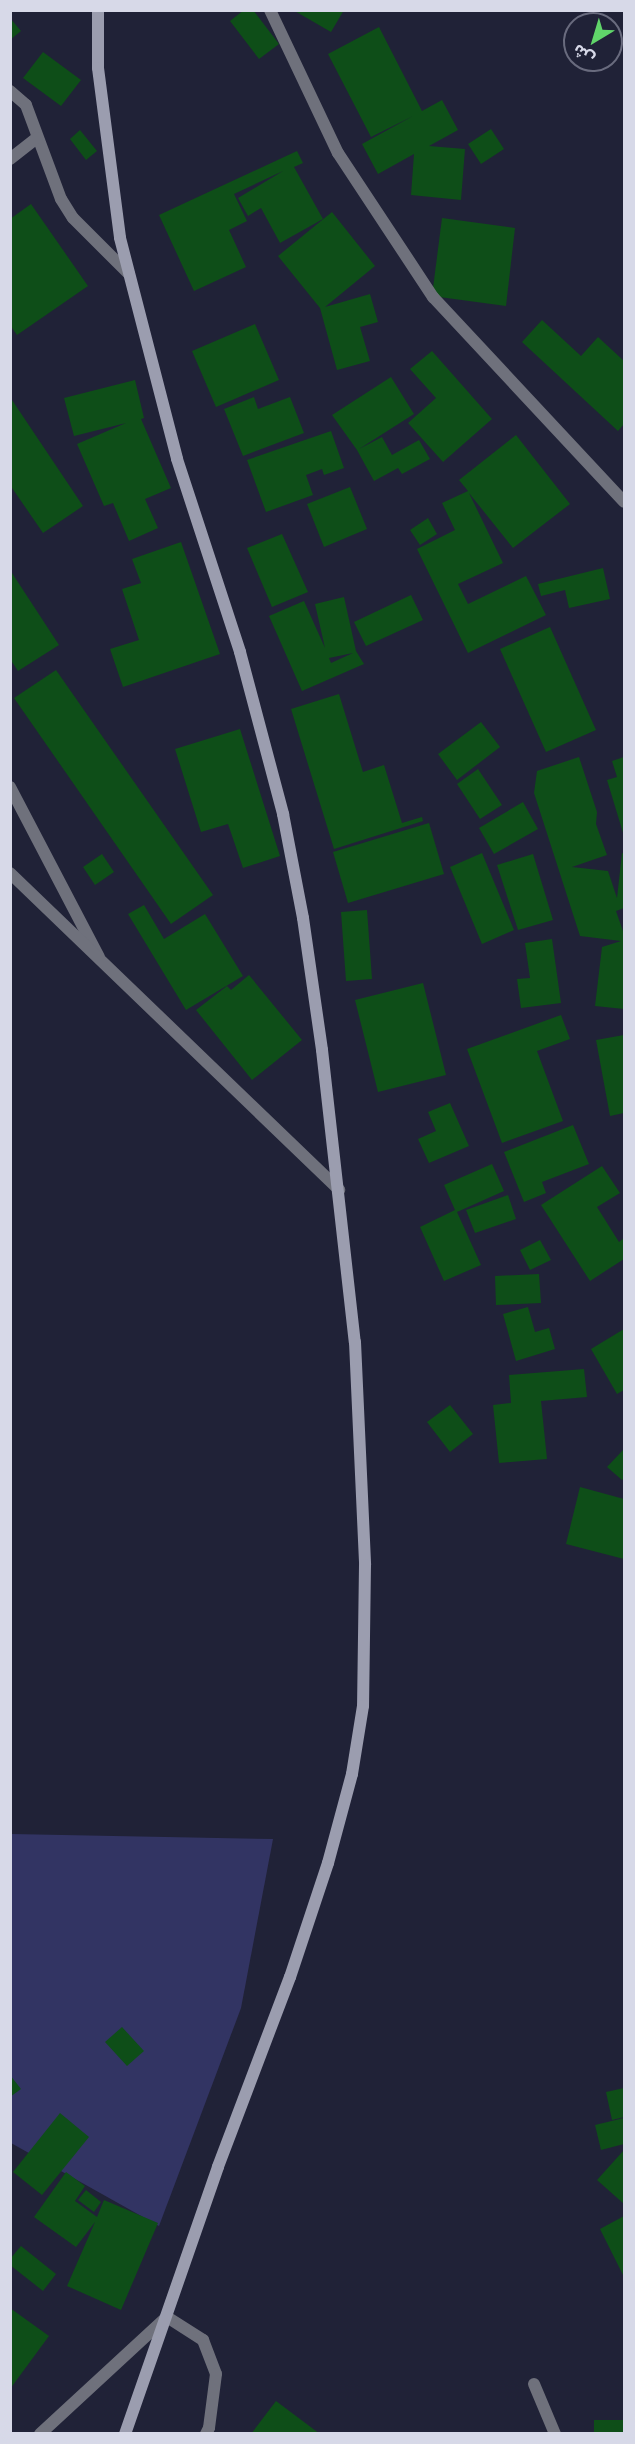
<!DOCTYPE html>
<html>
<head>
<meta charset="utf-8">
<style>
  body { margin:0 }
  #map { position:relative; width:635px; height:2444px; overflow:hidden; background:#202237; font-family:"Golos Text","Noto Sans Arabic",sans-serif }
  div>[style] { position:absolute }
  .green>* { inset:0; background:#323463 }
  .building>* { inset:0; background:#0e4e18 }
  .minor>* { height:12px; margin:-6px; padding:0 6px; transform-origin:6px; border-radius:6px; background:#6f717c }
  .tertiary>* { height:12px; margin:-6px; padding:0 6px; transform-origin:6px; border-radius:6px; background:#6f717c }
  .secondary>* { height:12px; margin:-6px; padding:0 6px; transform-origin:6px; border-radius:6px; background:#9b9daf }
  span { translate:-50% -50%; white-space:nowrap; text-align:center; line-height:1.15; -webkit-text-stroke:5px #202237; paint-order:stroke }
  .frame { position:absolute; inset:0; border:12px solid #d7d9e8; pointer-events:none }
  .north { position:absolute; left:563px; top:12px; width:60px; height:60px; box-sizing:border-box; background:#202237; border:2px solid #696b7e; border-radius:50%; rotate:218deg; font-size:16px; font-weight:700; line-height:24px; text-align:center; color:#d7d9e8 }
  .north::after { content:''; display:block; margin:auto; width:21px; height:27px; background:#60d56a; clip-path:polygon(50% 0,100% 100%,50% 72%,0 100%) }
</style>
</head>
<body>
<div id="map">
  <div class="green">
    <div style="clip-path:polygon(11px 1834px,273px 1839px,241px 2008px,159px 2226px,11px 2143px)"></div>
  </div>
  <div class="building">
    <div style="clip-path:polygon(244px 10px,253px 10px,279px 44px,259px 59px,230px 21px)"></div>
    <div style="clip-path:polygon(293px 10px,344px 10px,331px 32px)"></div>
    <div style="clip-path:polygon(10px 18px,21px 31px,10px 40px)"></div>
    <div style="clip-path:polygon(379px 27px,422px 111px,442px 100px,458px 130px,429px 146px,465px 149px,461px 200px,411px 195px,414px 154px,378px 174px,362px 144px,413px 116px,371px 137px,328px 54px)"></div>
    <div style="clip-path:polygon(43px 52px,81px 80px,61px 106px,23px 78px)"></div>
    <div style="clip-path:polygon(491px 129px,504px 149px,481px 164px,468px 144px)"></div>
    <div style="clip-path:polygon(80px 130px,97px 151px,86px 160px,70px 139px)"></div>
    <div style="clip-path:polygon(297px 151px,303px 163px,294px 167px,323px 219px,280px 243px,261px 208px,248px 216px,238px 198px,283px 171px,234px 194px,247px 221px,229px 230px,246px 267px,194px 291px,159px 215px)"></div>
    <div style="clip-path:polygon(31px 204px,88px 286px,17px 335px,10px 325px,10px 219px)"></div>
    <div style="clip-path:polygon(332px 212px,375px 266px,325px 307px,370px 294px,378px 322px,360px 327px,370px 361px,337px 370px,320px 308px,278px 256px)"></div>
    <div style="clip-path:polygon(442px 218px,515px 228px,506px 306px,432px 296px)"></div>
    <div style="clip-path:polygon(542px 320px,581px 356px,598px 337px,624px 361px,624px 424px,618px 431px,522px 342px)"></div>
    <div style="clip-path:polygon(255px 324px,279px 380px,216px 407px,192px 351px)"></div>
    <div style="clip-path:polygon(432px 351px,492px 419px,443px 462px,408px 423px,436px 398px,410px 369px)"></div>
    <div style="clip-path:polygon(391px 377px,414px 414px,359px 449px,382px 437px,392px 455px,419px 440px,430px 459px,402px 474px,398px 468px,374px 481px,357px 450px,332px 415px)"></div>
    <div style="clip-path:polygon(135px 380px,144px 418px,141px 419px,171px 488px,145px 499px,158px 528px,129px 541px,113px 503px,104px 506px,77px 444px,126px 423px,74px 436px,64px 398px)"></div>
    <div style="clip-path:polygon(10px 397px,83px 506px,43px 533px,10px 485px)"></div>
    <div style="clip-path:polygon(254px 397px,258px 409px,290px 397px,304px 433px,243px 456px,224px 409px)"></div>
    <div style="clip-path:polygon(331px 431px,344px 468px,324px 475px,322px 469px,306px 475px,313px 495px,266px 512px,247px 460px)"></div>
    <div style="clip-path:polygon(516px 435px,570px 504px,513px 548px,469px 493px,503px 563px,458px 584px,468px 604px,526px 576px,546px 615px,468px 653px,417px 549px,455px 530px,442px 503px,468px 491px,459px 480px)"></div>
    <div style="clip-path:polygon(350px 487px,367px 529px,324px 547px,307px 504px)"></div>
    <div style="clip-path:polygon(428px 518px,437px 534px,420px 545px,410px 530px)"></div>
    <div style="clip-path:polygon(282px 534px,308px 592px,272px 607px,247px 548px)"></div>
    <div style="clip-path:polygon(181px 542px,220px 654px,123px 687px,110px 649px,139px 640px,122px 589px,141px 583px,132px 559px)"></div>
    <div style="clip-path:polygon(603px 568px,610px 599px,569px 608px,565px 590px,541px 596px,538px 584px)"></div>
    <div style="clip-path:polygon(10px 570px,59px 645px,18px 671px,10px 659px)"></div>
    <div style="clip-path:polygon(411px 595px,423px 620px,366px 646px,354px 622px)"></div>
    <div style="clip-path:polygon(evenodd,344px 597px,356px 651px,364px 664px,302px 691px,269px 616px,304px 601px,325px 648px,315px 604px,344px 597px,353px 653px,331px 663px,329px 658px,353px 653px)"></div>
    <div style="clip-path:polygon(550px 627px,596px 730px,546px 752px,500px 649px)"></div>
    <div style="clip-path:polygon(56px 670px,213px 895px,171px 924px,14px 698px)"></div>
    <div style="clip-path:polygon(339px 694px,363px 772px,384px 765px,402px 823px,422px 817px,423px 821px,334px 849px,291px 709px)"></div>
    <div style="clip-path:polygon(481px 722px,500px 747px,457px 780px,438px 754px)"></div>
    <div style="clip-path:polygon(240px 729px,280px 856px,243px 868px,228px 824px,201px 832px,175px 749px)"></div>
    <div style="clip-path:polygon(579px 757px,597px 812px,596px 824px,607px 855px,572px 867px,608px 871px,617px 898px,622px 853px,624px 854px,624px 908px,616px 911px,624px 934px,624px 1009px,595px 1006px,602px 947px,621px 941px,580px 936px,534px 793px,537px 771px)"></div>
    <div style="clip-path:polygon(624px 757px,624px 836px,607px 780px,617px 777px,612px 761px)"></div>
    <div style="clip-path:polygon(478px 769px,502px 805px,480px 819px,457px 784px)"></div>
    <div style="clip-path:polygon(523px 802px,538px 829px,494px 854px,479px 828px)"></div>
    <div style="clip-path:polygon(429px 823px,444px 874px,348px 903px,333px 852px)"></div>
    <div style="clip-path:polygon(482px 853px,514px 930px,482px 944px,450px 867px)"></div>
    <div style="clip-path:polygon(102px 854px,114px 872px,95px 885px,83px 867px)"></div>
    <div style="clip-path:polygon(533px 854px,553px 920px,518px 930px,497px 865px)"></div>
    <div style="clip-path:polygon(144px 905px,164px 939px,205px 914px,243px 976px,186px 1010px,128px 914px)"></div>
    <div style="clip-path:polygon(367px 910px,372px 979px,346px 981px,341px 912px)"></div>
    <div style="clip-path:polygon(552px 939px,561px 1003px,521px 1008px,517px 979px,530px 978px,525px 943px)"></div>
    <div style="clip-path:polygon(249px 975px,302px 1040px,252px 1080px,196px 1010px,227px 986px,231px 990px)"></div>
    <div style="clip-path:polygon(423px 983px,446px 1075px,378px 1092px,355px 1000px)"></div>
    <div style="clip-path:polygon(561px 1015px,570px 1039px,537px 1051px,563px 1121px,502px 1143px,467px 1049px)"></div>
    <div style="clip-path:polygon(624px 1035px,624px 1113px,610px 1116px,596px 1040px)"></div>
    <div style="clip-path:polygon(450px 1103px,469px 1146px,429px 1163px,418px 1139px,436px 1131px,428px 1112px)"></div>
    <div style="clip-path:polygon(573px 1125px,589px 1164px,542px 1182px,546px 1193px,524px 1202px,504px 1152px)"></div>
    <div style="clip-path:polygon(492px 1164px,504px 1191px,457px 1212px,481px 1265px,444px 1281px,420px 1227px,455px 1210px,444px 1185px)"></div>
    <div style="clip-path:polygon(602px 1166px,620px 1193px,597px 1207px,619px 1242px,624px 1238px,624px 1259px,590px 1281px,541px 1205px)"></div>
    <div style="clip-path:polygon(508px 1195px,516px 1219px,475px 1233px,466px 1210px)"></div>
    <div style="clip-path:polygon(540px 1240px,551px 1260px,530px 1270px,520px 1250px)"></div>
    <div style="clip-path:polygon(539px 1274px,541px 1303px,496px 1305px,495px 1276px)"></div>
    <div style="clip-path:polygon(528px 1307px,535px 1332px,549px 1328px,555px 1349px,516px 1361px,503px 1314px)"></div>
    <div style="clip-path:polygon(624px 1329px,624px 1390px,617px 1394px,591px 1349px)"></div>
    <div style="clip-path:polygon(584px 1369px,587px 1397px,541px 1401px,547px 1459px,499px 1463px,493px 1405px,511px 1403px,509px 1375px)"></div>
    <div style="clip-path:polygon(450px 1405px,473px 1434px,450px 1452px,427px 1422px)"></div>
    <div style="clip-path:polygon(623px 1450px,624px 1478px,622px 1480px,607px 1467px)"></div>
    <div style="clip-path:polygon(580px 1487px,624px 1499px,624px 1559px,566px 1544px)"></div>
    <div style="clip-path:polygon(122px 2027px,144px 2051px,127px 2066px,105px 2042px)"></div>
    <div style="clip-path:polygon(10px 2075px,21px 2089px,10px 2097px)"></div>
    <div style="clip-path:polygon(624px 2088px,624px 2117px,612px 2120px,606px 2092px)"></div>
    <div style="clip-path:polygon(60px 2113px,89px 2137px,42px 2195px,13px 2172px)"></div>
    <div style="clip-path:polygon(624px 2118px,624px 2144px,601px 2150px,595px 2125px)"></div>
    <div style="clip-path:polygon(624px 2150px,624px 2204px,597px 2180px)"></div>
    <div style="clip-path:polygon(66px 2172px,85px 2186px,75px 2201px,97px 2217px,104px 2200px,158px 2223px,121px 2310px,67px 2286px,95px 2222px,76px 2247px,34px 2217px)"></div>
    <div style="clip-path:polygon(86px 2190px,101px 2202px,94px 2212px,78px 2200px)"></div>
    <div style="clip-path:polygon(624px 2216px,624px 2277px,600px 2229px)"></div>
    <div style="clip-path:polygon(21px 2246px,56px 2274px,43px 2291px,10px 2265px,10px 2259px)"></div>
    <div style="clip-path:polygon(10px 2308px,49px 2336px,10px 2389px)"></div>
    <div style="clip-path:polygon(276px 2401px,320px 2434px,251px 2434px)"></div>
    <div style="clip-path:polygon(594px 2420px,624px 2420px,624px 2434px,594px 2434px)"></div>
  </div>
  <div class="minor">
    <div style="left:10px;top:91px;width:21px;rotate:41deg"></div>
    <div style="left:26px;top:105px;width:100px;rotate:69.6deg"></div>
    <div style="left:61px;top:199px;width:22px;rotate:58deg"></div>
    <div style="left:73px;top:218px;width:79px;rotate:45deg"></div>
    <div style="left:10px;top:159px;width:34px;rotate:-38deg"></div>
    <div style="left:10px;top:787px;width:192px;rotate:62.4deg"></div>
    <div style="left:534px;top:2384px;width:54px;rotate:67.2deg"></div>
    <div style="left:40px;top:2434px;width:173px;rotate:-42.7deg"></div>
    <div style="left:167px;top:2317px;width:43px;rotate:32.6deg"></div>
    <div style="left:203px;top:2340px;width:36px;rotate:69deg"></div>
    <div style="left:216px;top:2374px;width:54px;rotate:97.4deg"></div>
    <div style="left:209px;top:2428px;width:7px;rotate:117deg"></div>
  </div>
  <div class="tertiary">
    <div style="left:270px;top:10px;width:158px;rotate:64.6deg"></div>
    <div style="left:338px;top:153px;width:173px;rotate:56.6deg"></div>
    <div style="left:433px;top:297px;width:280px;rotate:47deg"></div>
    <div style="left:10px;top:873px;width:457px;rotate:43.9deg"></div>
  </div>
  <div class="secondary">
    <div style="left:98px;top:10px;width:58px;rotate:90deg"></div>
    <div style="left:98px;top:68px;width:171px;rotate:82.6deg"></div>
    <div style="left:120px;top:238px;width:228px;rotate:75.5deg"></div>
    <div style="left:177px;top:459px;width:203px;rotate:71.9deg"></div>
    <div style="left:240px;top:652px;width:168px;rotate:75.1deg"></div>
    <div style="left:283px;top:814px;width:106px;rotate:79.1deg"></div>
    <div style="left:303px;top:918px;width:133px;rotate:81.8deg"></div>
    <div style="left:322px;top:1050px;width:294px;rotate:83.6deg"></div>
    <div style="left:355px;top:1342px;width:223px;rotate:87.4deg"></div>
    <div style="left:365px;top:1565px;width:141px;rotate:90.8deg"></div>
    <div style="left:363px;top:1706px;width:69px;rotate:99.2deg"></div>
    <div style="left:352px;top:1774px;width:92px;rotate:105.1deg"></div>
    <div style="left:328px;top:1863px;width:120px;rotate:108.4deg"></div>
    <div style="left:290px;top:1977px;width:203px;rotate:110.8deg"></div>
    <div style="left:218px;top:2167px;width:283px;rotate:109.2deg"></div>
  </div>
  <div class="frame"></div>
  <div class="north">ش</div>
</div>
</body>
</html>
